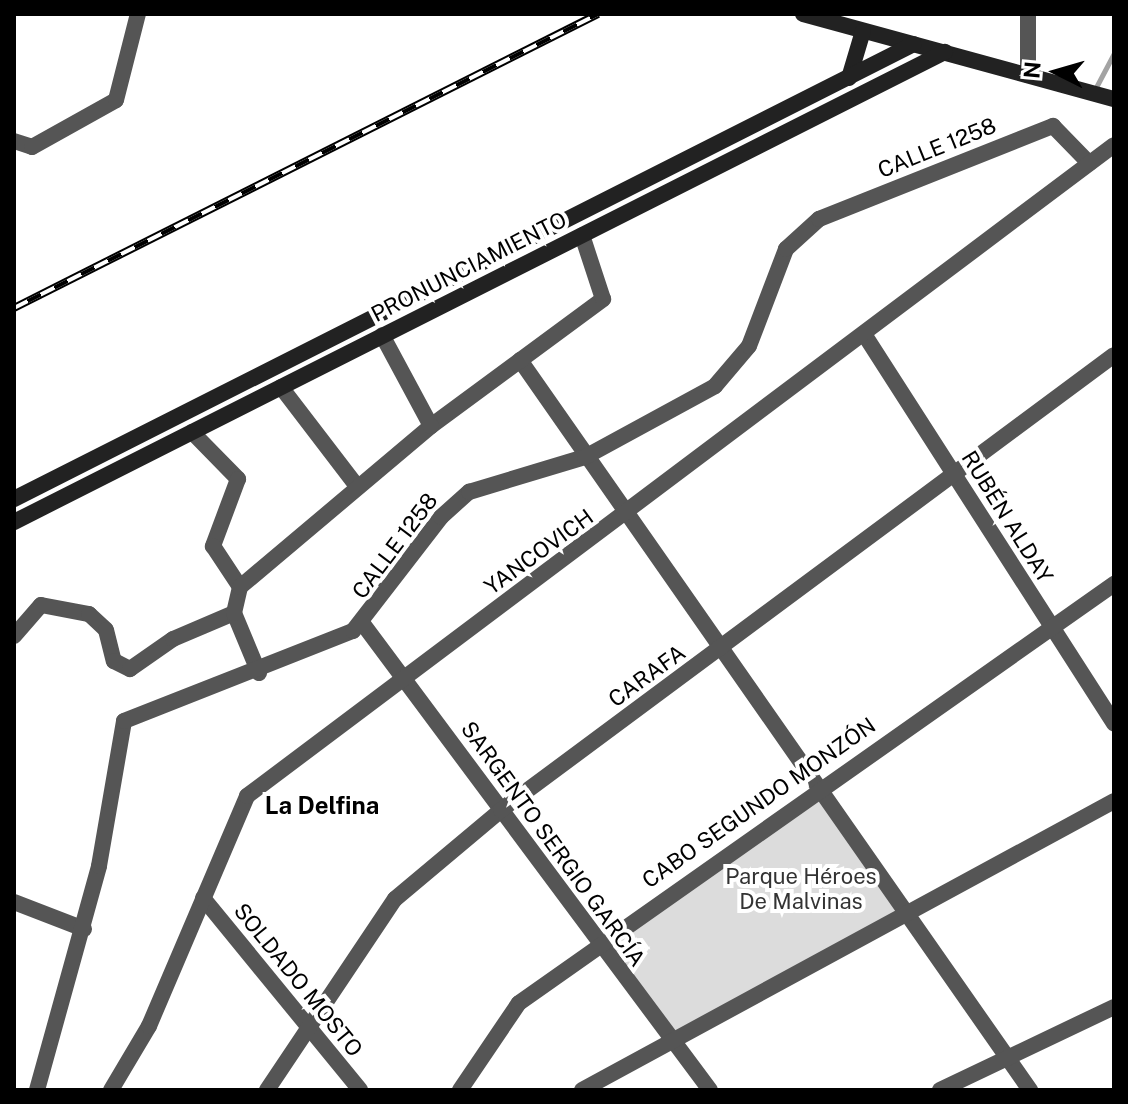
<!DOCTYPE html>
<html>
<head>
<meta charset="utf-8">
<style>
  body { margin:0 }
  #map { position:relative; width:1128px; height:1104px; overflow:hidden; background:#fff; font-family:"Public Sans",sans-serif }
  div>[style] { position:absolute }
  .green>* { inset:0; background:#dcdcdc }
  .stream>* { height:5px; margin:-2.5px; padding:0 2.5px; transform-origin:2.5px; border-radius:2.5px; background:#a3a3a3 }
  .minor>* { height:16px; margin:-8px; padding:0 8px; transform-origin:8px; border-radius:8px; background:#555 }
  .secondary>* { height:16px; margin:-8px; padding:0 8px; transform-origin:8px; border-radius:8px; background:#222 }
  .rail>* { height:8px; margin-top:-4px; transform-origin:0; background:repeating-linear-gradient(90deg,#fff 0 15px,#000 0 30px); box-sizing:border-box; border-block:2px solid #000 }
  span { translate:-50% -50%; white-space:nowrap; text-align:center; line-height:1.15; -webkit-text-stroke:8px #fff; paint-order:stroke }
  .street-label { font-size:22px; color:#000 }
  .park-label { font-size:22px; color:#333 }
  .neighbourhood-label { font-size:24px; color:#000; font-weight:700 }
  .frame { position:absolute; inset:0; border:16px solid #000; pointer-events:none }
  .north { position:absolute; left:1016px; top:32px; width:80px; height:80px; -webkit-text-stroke:6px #fff; paint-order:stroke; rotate:275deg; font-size:22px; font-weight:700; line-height:32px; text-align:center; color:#000 }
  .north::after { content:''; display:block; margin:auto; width:28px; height:36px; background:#000; clip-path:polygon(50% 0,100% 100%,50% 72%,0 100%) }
</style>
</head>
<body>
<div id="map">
  <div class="green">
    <div style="clip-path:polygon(818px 788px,906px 913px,671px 1040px,597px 943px)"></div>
  </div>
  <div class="stream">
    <div style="left:1094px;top:91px;width:43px;rotate:-62.2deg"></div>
  </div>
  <div class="minor">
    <div style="left:1028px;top:14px;width:61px;rotate:90deg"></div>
    <div style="left:14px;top:141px;width:19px;rotate:18deg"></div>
    <div style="left:32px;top:147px;width:96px;rotate:-29.2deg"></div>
    <div style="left:116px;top:100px;width:89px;rotate:-75.7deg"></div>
    <div style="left:864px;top:334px;width:463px;rotate:57.3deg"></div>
    <div style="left:520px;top:360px;width:891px;rotate:55.06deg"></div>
    <div style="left:281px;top:387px;width:123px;rotate:52.6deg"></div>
    <div style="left:431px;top:426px;width:214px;rotate:-36.4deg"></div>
    <div style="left:603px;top:299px;width:67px;rotate:-108.2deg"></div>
    <div style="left:192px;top:432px;width:66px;rotate:45.6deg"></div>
    <div style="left:238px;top:479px;width:72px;rotate:110.5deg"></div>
    <div style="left:213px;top:546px;width:49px;rotate:56.6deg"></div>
    <div style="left:363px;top:624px;width:581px;rotate:53.33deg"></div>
    <div style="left:14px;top:636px;width:41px;rotate:-48.9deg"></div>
    <div style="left:41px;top:605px;width:49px;rotate:10.6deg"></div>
    <div style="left:89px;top:614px;width:23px;rotate:43deg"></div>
    <div style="left:106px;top:630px;width:32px;rotate:76deg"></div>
    <div style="left:114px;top:661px;width:18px;rotate:27deg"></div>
    <div style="left:130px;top:669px;width:52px;rotate:-34.9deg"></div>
    <div style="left:173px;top:639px;width:66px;rotate:-23.1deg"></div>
    <div style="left:259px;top:673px;width:65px;rotate:-112.6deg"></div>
    <div style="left:234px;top:613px;width:27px;rotate:-77deg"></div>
    <div style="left:240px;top:587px;width:250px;rotate:-40.1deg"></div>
    <div style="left:431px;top:426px;width:103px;rotate:-118.3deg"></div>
    <div style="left:203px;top:898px;width:248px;rotate:50.7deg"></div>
    <div style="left:14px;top:902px;width:75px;rotate:21.1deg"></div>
    <div style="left:37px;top:1090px;width:232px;rotate:-74.5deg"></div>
    <div style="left:99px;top:866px;width:147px;rotate:-80.2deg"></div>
    <div style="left:124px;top:721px;width:246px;rotate:-21.5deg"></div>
    <div style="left:353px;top:631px;width:144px;rotate:-52.3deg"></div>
    <div style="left:441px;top:517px;width:38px;rotate:-42deg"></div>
    <div style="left:469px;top:492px;width:121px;rotate:-16.8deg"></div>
    <div style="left:585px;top:457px;width:148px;rotate:-28.6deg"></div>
    <div style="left:715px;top:386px;width:52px;rotate:-49.6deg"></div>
    <div style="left:749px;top:346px;width:104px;rotate:-69.1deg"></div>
    <div style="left:786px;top:249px;width:45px;rotate:-42.3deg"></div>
    <div style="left:819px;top:219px;width:252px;rotate:-21.7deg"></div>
    <div style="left:1053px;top:126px;width:52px;rotate:45.8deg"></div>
    <div style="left:111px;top:1090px;width:74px;rotate:-59.3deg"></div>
    <div style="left:149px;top:1026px;width:250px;rotate:-66.9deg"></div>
    <div style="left:247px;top:796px;width:1084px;rotate:-36.9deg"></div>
    <div style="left:267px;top:1090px;width:230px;rotate:-56.2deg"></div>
    <div style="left:395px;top:899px;width:138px;rotate:-40deg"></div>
    <div style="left:501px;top:810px;width:763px;rotate:-36.58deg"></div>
    <div style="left:460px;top:1090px;width:105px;rotate:-55.9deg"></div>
    <div style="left:519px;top:1003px;width:728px;rotate:-35.15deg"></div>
    <div style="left:582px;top:1090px;width:605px;rotate:-28.51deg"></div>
    <div style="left:940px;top:1090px;width:193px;rotate:-25.5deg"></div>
  </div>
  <div class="secondary">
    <div style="left:803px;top:14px;width:322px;rotate:15.3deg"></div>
    <div style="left:849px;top:78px;width:49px;rotate:-73.4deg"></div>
    <div style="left:14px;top:499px;width:1008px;rotate:-26.82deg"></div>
    <div style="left:14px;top:522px;width:1043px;rotate:-26.79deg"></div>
  </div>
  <div class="rail">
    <div style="left:14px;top:308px;width:654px;rotate:-26.72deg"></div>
  </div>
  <div class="street-label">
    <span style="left:937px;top:148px;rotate:-22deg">CALLE 1258</span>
    <span style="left:469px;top:267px;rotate:-27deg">PRONUNCIAMIENTO</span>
    <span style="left:1007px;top:517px;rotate:58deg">RUBÉN ALDAY</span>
    <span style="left:395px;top:546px;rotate:-53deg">CALLE 1258</span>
    <span style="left:539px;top:552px;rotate:-36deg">YANCOVICH</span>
    <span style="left:647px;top:676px;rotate:-36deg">CARAFA</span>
    <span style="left:759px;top:803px;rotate:-35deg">CABO SEGUNDO MONZÓN</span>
    <span style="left:553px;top:844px;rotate:54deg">SARGENTO SERGIO GARCÍA</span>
    <span style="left:298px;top:980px;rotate:51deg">SOLDADO MOSTO</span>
  </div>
  <div class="park-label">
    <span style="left:801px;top:889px">Parque Héroes<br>De Malvinas</span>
  </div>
  <div class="neighbourhood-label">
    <span style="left:322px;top:806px">La Delfina</span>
  </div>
  <div class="frame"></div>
  <div class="north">N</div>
</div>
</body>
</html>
